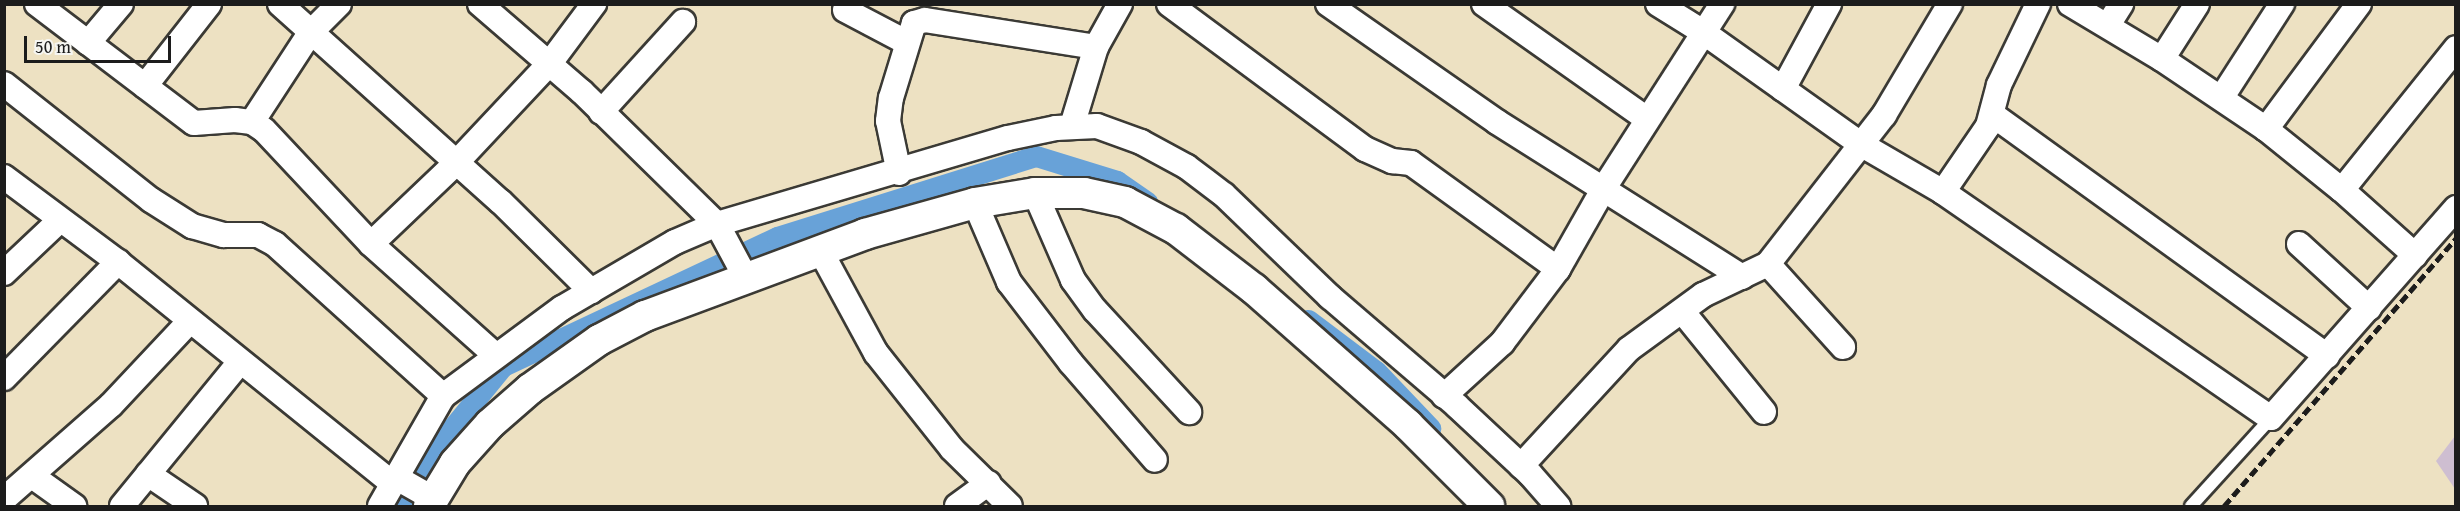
<!DOCTYPE html>
<html>
<head>
<meta charset="utf-8">
<style>
  body { margin:0 }
  #map { position:relative; width:2460px; height:511px; overflow:hidden; background:#ede1c2; font-family:"Gentium Book Plus",serif }
  div>[style] { position:absolute }
  .industrial>* { inset:0; background:#cebed1 }
  .canal>* { height:21px; margin:-10.5px; padding:0 10.5px; transform-origin:10.5px; border-radius:10.5px; background:#68a2d8 }
  .roads { filter:drop-shadow(2px 0 #3b3a35) drop-shadow(-2px 0 #3b3a35) drop-shadow(0 2px #3b3a35) drop-shadow(0 -2px #3b3a35) }
  .service>* { height:12px; margin:-6px; padding:0 6px; transform-origin:6px; border-radius:6px; background:#fff }
  .minor>* { height:24px; margin:-12px; padding:0 12px; transform-origin:12px; border-radius:12px; background:#fff }
  .tertiary>* { height:30px; margin:-15px; padding:0 15px; transform-origin:15px; border-radius:15px; background:#fff }
  .rail>* { height:4.5px; margin-top:-2.25px; transform-origin:0; background:repeating-linear-gradient(90deg,#1c1c1c 0 9px,transparent 0 13.5px) }
  span { translate:-50% -50%; white-space:nowrap; text-align:center; line-height:1.15; -webkit-text-stroke:6px #f6f6f2; paint-order:stroke }
  .frame { position:absolute; inset:0; border:6px solid #1c1c1c; pointer-events:none }
  .scale { position:absolute; left:24px; top:36px; width:147px; height:27px; box-sizing:border-box; border:3px solid #1c1c1c; border-top:0; padding-left:8px; font-size:18px; line-height:21px; white-space:nowrap; color:#1c1c1c; -webkit-text-stroke:4px #f6f6f2; paint-order:stroke }
</style>
</head>
<body>
<div id="map">
  <div class="industrial">
    <div style="clip-path:polygon(2455px 436px,2455px 489px,2436px 461px)"></div>
  </div>
  <div class="canal">
    <div style="left:1308px;top:320px;width:85px;rotate:36.9deg"></div>
    <div style="left:1376px;top:371px;width:79px;rotate:46.5deg"></div>
    <div style="left:401px;top:506px;width:52px;rotate:-61.5deg"></div>
    <div style="left:426px;top:460px;width:122px;rotate:-50.7deg"></div>
    <div style="left:503px;top:366px;width:303px;rotate:-25.2deg"></div>
    <div style="left:777px;top:237px;width:271px;rotate:-17.4deg"></div>
    <div style="left:1036px;top:156px;width:85px;rotate:17.2deg"></div>
    <div style="left:1117px;top:181px;width:37px;rotate:35deg"></div>
  </div>
  <div class="roads">
    <div class="service">
      <div style="left:2191px;top:506px;width:119px;rotate:-47.7deg"></div>
    </div>
    <div class="minor">
      <div style="left:37px;top:4px;width:197px;rotate:37.2deg"></div>
      <div style="left:194px;top:123px;width:41px;rotate:-4.2deg"></div>
      <div style="left:235px;top:120px;width:17px;rotate:7deg"></div>
      <div style="left:252px;top:122px;width:14px;rotate:34deg"></div>
      <div style="left:264px;top:130px;width:156px;rotate:46.8deg"></div>
      <div style="left:371px;top:244px;width:166px;rotate:41.8deg"></div>
      <div style="left:280px;top:4px;width:297px;rotate:41.9deg"></div>
      <div style="left:501px;top:202px;width:127px;rotate:44.7deg"></div>
      <div style="left:480px;top:4px;width:135px;rotate:40.8deg"></div>
      <div style="left:582px;top:92px;width:189px;rotate:44.4deg"></div>
      <div style="left:717px;top:224px;width:61px;rotate:61.8deg"></div>
      <div style="left:1169px;top:4px;width:244px;rotate:36.5deg"></div>
      <div style="left:1365px;top:149px;width:30px;rotate:24deg"></div>
      <div style="left:1392px;top:161px;width:19px;rotate:6deg"></div>
      <div style="left:1411px;top:163px;width:181px;rotate:35.8deg"></div>
      <div style="left:1328px;top:4px;width:206px;rotate:34.9deg"></div>
      <div style="left:1497px;top:122px;width:290px;rotate:32.3deg"></div>
      <div style="left:1484px;top:4px;width:199px;rotate:35.2deg"></div>
      <div style="left:1658px;top:4px;width:53px;rotate:31.9deg"></div>
      <div style="left:1703px;top:32px;width:195px;rotate:35.4deg"></div>
      <div style="left:1862px;top:145px;width:94px;rotate:30.1deg"></div>
      <div style="left:1943px;top:192px;width:398px;rotate:34.6deg"></div>
      <div style="left:2271px;top:418px;width:280px;rotate:-48.6deg"></div>
      <div style="left:2070px;top:4px;width:107px;rotate:30.9deg"></div>
      <div style="left:2162px;top:59px;width:125px;rotate:33.9deg"></div>
      <div style="left:2266px;top:129px;width:97px;rotate:38.8deg"></div>
      <div style="left:2342px;top:190px;width:98px;rotate:41.7deg"></div>
      <div style="left:845px;top:10px;width:69px;rotate:27.7deg"></div>
      <div style="left:2108px;top:25px;width:25px;rotate:-58deg"></div>
      <div style="left:88px;top:43px;width:51px;rotate:-49.8deg"></div>
      <div style="left:2162px;top:59px;width:65px;rotate:-57.5deg"></div>
      <div style="left:4px;top:84px;width:187px;rotate:38.3deg"></div>
      <div style="left:151px;top:200px;width:49px;rotate:32.4deg"></div>
      <div style="left:192px;top:226px;width:33px;rotate:16deg"></div>
      <div style="left:224px;top:235px;width:34px"></div>
      <div style="left:258px;top:235px;width:19px;rotate:28deg"></div>
      <div style="left:275px;top:244px;width:227px;rotate:42.1deg"></div>
      <div style="left:145px;top:86px;width:104px;rotate:-52deg"></div>
      <div style="left:1783px;top:89px;width:97px;rotate:-61.6deg"></div>
      <div style="left:2222px;top:97px;width:111px;rotate:-57.2deg"></div>
      <div style="left:601px;top:112px;width:122px;rotate:-47.7deg"></div>
      <div style="left:1993px;top:115px;width:412px;rotate:35.8deg"></div>
      <div style="left:252px;top:122px;width:106px;rotate:-56.9deg"></div>
      <div style="left:310px;top:33px;width:41px;rotate:-45deg"></div>
      <div style="left:1072px;top:126px;width:83px;rotate:-73.1deg"></div>
      <div style="left:1096px;top:47px;width:49px;rotate:-60.8deg"></div>
      <div style="left:2266px;top:129px;width:156px;rotate:-53.4deg"></div>
      <div style="left:899px;top:173px;width:53px;rotate:-101.9deg"></div>
      <div style="left:888px;top:121px;width:23px;rotate:-83deg"></div>
      <div style="left:891px;top:98px;width:78px;rotate:-73deg"></div>
      <div style="left:914px;top:23px;width:11px;rotate:-15deg"></div>
      <div style="left:925px;top:20px;width:173px;rotate:9deg"></div>
      <div style="left:4px;top:177px;width:142px;rotate:36.7deg"></div>
      <div style="left:118px;top:262px;width:353px;rotate:38.9deg"></div>
      <div style="left:2342px;top:190px;width:182px;rotate:-51.2deg"></div>
      <div style="left:1943px;top:192px;width:80px;rotate:-55.7deg"></div>
      <div style="left:1988px;top:126px;width:42px;rotate:-75deg"></div>
      <div style="left:1999px;top:85px;width:90px;rotate:-64.3deg"></div>
      <div style="left:1035px;top:193px;width:95px;rotate:66.4deg"></div>
      <div style="left:1073px;top:280px;width:37px;rotate:54deg"></div>
      <div style="left:1095px;top:310px;width:139px;rotate:47.3deg"></div>
      <div style="left:975px;top:203px;width:86px;rotate:66.7deg"></div>
      <div style="left:1009px;top:282px;width:102px;rotate:52.6deg"></div>
      <div style="left:1071px;top:363px;width:128px;rotate:49.1deg"></div>
      <div style="left:371px;top:244px;width:117px;rotate:-43.6deg"></div>
      <div style="left:456px;top:163px;width:137px;rotate:-46.8deg"></div>
      <div style="left:550px;top:63px;width:74px;rotate:-53.3deg"></div>
      <div style="left:2299px;top:244px;width:95px;rotate:42.4deg"></div>
      <div style="left:820px;top:250px;width:117px;rotate:61.5deg"></div>
      <div style="left:876px;top:353px;width:122px;rotate:51.6deg"></div>
      <div style="left:952px;top:449px;width:81px;rotate:44.5deg"></div>
      <div style="left:1768px;top:264px;width:112px;rotate:47.9deg"></div>
      <div style="left:4px;top:273px;width:77px;rotate:-43.4deg"></div>
      <div style="left:1682px;top:311px;width:130px;rotate:50.9deg"></div>
      <div style="left:4px;top:378px;width:163px;rotate:-45.5deg"></div>
      <div style="left:1444px;top:396px;width:79px;rotate:-42.4deg"></div>
      <div style="left:1502px;top:343px;width:93px;rotate:-52.9deg"></div>
      <div style="left:1558px;top:269px;width:93px;rotate:-60.4deg"></div>
      <div style="left:1604px;top:188px;width:219px;rotate:-57.3deg"></div>
      <div style="left:1521px;top:466px;width:159px;rotate:-47.3deg"></div>
      <div style="left:1629px;top:349px;width:92px;rotate:-36.1deg"></div>
      <div style="left:1703px;top:295px;width:72px;rotate:-25.5deg"></div>
      <div style="left:1768px;top:264px;width:189px;rotate:-52.1deg"></div>
      <div style="left:1884px;top:115px;width:129px;rotate:-59.3deg"></div>
      <div style="left:148px;top:474px;width:57px;rotate:34.2deg"></div>
      <div style="left:32px;top:476px;width:52px;rotate:35.5deg"></div>
      <div style="left:397px;top:478px;width:43px;rotate:29.6deg"></div>
      <div style="left:4px;top:499px;width:142px;rotate:-41.3deg"></div>
      <div style="left:111px;top:405px;width:114px;rotate:-46.8deg"></div>
      <div style="left:122px;top:506px;width:186px;rotate:-50.7deg"></div>
      <div style="left:380px;top:506px;width:127px;rotate:-60.2deg"></div>
      <div style="left:443px;top:396px;width:148px;rotate:-36.5deg"></div>
      <div style="left:562px;top:308px;width:131px;rotate:-30.3deg"></div>
      <div style="left:675px;top:242px;width:46px;rotate:-23.2deg"></div>
      <div style="left:717px;top:224px;width:303px;rotate:-16.5deg"></div>
      <div style="left:1008px;top:138px;width:49px;rotate:-11.8deg"></div>
      <div style="left:1056px;top:128px;width:41px;rotate:-2.8deg"></div>
      <div style="left:1097px;top:126px;width:47px;rotate:20deg"></div>
      <div style="left:1141px;top:142px;width:52px;rotate:28.5deg"></div>
      <div style="left:1187px;top:167px;width:46px;rotate:37.1deg"></div>
      <div style="left:1224px;top:195px;width:147px;rotate:43.9deg"></div>
      <div style="left:1330px;top:297px;width:167px;rotate:40.6deg"></div>
      <div style="left:1457px;top:406px;width:100px;rotate:43deg"></div>
      <div style="left:1530px;top:474px;width:43px;rotate:48.8deg"></div>
      <div style="left:957px;top:506px;width:39px;rotate:-36deg"></div>
    </div>
    <div class="tertiary">
      <div style="left:429px;top:506px;width:50px;rotate:-58.8deg"></div>
      <div style="left:455px;top:463px;width:52px;rotate:-48.1deg"></div>
      <div style="left:490px;top:424px;width:53px;rotate:-41.2deg"></div>
      <div style="left:530px;top:389px;width:85px;rotate:-35.4deg"></div>
      <div style="left:599px;top:340px;width:52px;rotate:-27.6deg"></div>
      <div style="left:645px;top:316px;width:235px;rotate:-20.4deg"></div>
      <div style="left:865px;top:234px;width:114px;rotate:-15.7deg"></div>
      <div style="left:975px;top:203px;width:61px;rotate:-9.5deg"></div>
      <div style="left:1035px;top:193px;width:49px"></div>
      <div style="left:1084px;top:193px;width:42px;rotate:12.4deg"></div>
      <div style="left:1125px;top:202px;width:58px;rotate:27.9deg"></div>
      <div style="left:1176px;top:229px;width:98px;rotate:37.6deg"></div>
      <div style="left:1254px;top:289px;width:205px;rotate:41.4deg"></div>
      <div style="left:1408px;top:425px;width:115px;rotate:45deg"></div>
    </div>
  </div>
  <div class="rail">
    <div style="left:2224px;top:506px;width:354px;rotate:-49.1deg"></div>
  </div>
  <div class="frame"></div>
  <div class="scale">50 m</div>
</div>
</body>
</html>
